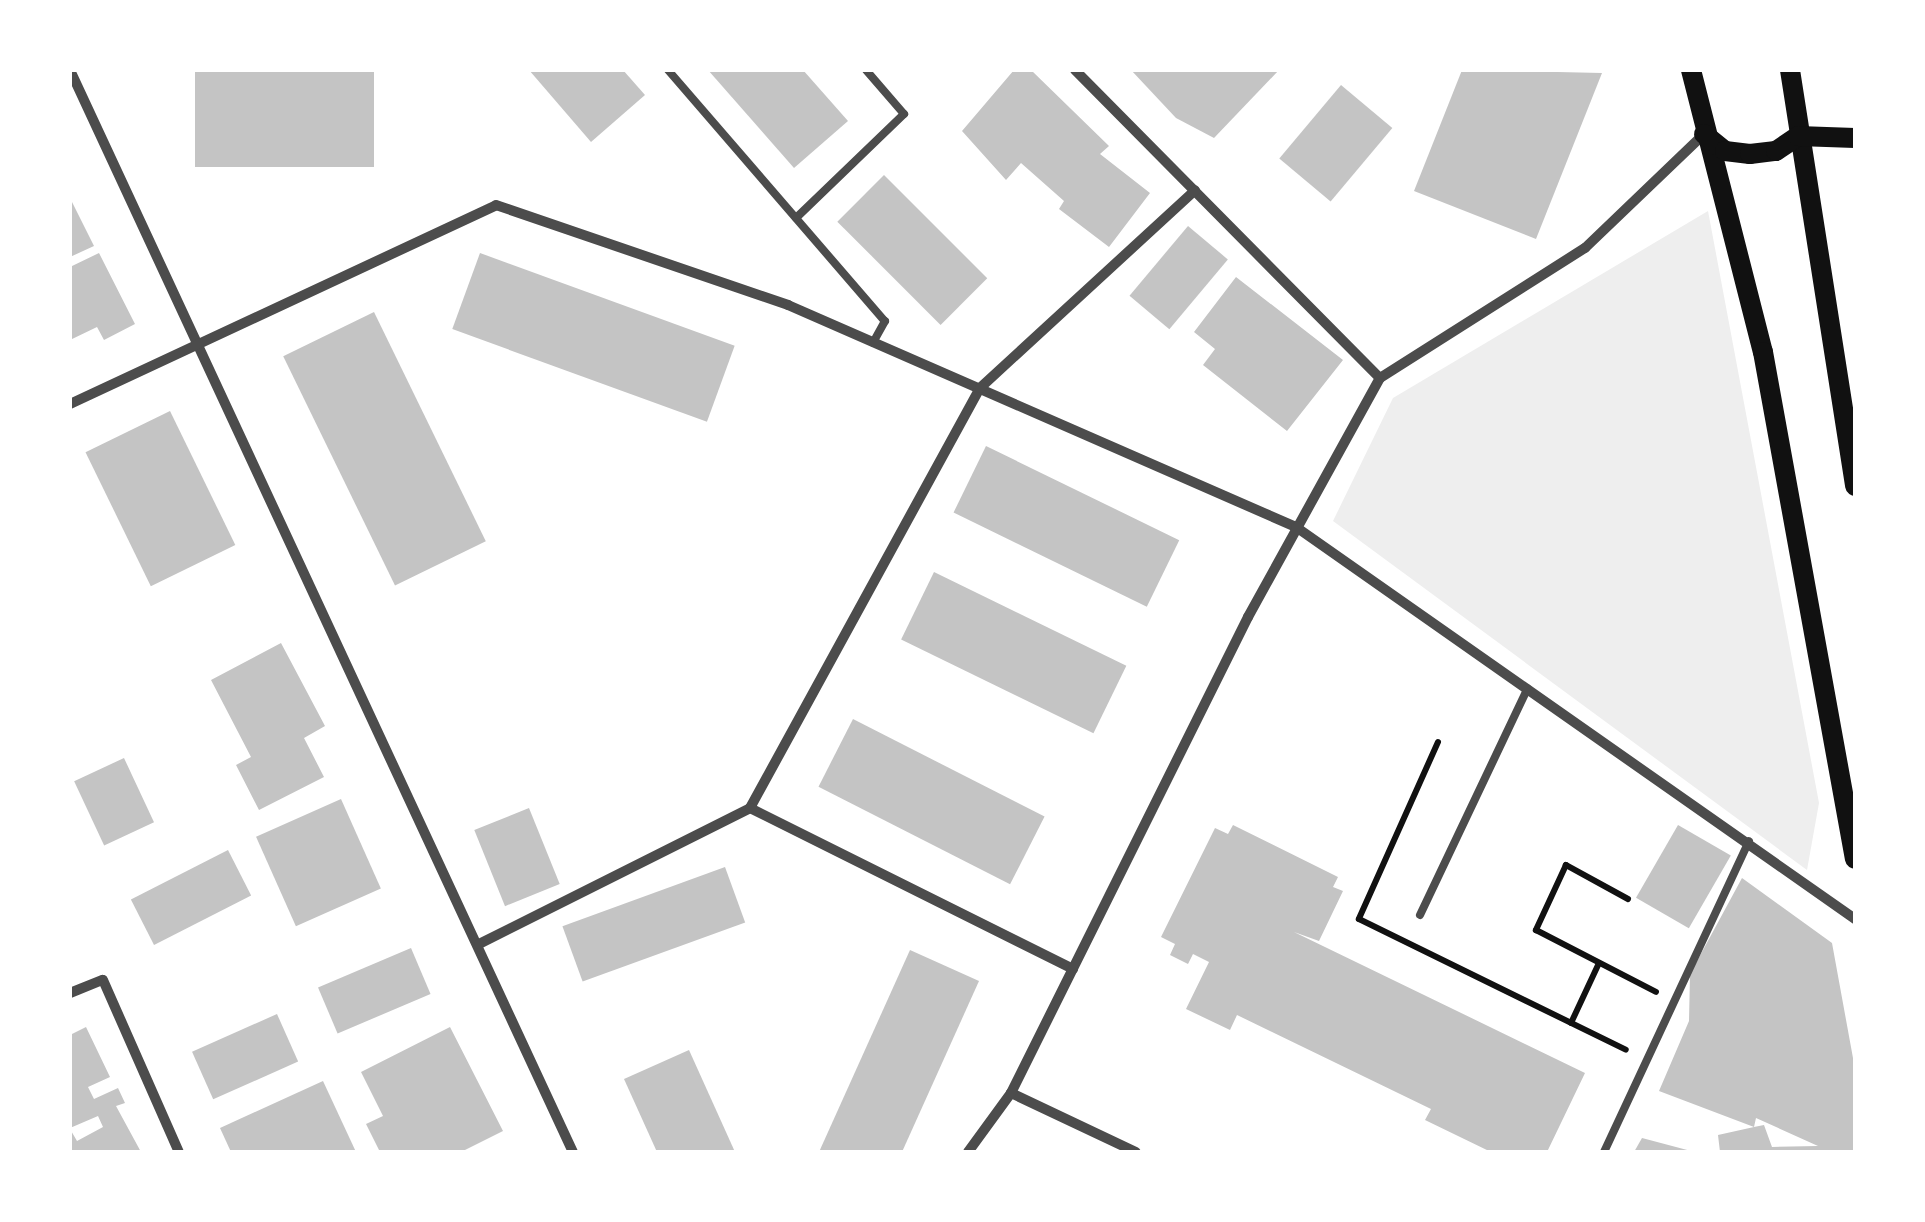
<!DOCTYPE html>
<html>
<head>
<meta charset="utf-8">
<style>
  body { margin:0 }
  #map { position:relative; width:1925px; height:1222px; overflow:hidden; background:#fff; font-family:Overpass,sans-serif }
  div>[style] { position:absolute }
  .green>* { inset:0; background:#eee }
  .building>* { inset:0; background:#c4c4c4; transform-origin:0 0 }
  .path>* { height:6px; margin:-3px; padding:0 3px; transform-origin:3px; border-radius:3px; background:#111 }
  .service>* { height:8px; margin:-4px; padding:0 4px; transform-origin:4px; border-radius:4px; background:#4c4c4c }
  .minor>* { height:10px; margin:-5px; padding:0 5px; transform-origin:5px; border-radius:5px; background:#4c4c4c }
  .secondary>* { height:20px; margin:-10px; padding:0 10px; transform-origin:10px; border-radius:10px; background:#111 }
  span { translate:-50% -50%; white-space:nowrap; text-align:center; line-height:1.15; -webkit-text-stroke:8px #fff; paint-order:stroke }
  .frame { position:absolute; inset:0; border:72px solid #fff; pointer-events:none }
</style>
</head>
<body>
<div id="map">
  <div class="green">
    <div style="clip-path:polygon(1708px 211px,1819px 803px,1807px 870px,1333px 521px,1393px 398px)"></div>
  </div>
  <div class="building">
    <div style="left:195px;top:70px;width:179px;height:97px"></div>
    <div style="clip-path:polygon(529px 70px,623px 70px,645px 95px,591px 142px)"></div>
    <div style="clip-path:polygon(708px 70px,803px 70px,848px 121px,794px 168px)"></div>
    <div style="clip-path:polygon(1014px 70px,1031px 70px,1109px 146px,1100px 154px,1150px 193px,1109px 247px,1059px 209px,1064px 201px,1021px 163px,1006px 180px,962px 131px)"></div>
    <div style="clip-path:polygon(1131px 70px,1279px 70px,1214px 138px,1176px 118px)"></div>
    <div style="clip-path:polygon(1462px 70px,1602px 73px,1536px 239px,1414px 191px)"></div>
    <div style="left:1341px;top:85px;width:67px;height:96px;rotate:40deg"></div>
    <div style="left:884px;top:175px;width:146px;height:66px;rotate:45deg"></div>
    <div style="clip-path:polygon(70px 198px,94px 246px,70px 257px)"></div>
    <div style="left:1188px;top:226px;width:52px;height:91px;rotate:40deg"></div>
    <div style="clip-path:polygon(99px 253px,135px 324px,104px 340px,97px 327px,70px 340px,70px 267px)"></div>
    <div style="left:480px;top:253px;width:271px;height:81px;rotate:20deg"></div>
    <div style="clip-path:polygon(1236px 277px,1343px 360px,1287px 431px,1203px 365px,1215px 349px,1194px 332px)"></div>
    <div style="left:374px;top:312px;width:255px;height:101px;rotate:64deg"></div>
    <div style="left:170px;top:411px;width:149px;height:94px;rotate:64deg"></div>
    <div style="left:986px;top:446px;width:215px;height:74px;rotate:26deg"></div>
    <div style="left:934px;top:572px;width:214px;height:75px;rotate:26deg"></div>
    <div style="clip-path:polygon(281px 643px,325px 726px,304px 738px,324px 777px,259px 810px,236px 765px,251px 757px,211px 680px)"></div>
    <div style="left:853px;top:719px;width:215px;height:76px;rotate:27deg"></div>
    <div style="left:124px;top:758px;width:71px;height:55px;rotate:65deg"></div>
    <div style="left:341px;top:799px;width:98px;height:93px;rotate:66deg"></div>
    <div style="left:529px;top:808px;width:82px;height:59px;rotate:68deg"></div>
    <div style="clip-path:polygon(1233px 825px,1338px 877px,1333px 887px,1343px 891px,1319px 941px,1294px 932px,1585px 1073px,1547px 1152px,1491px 1152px,1425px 1120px,1431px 1109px,1237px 1015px,1230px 1030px,1186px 1009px,1209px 962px,1193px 954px,1188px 964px,1170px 955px,1175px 944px,1161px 937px,1215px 828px,1228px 834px)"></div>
    <div style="left:1678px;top:825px;width:61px;height:84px;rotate:30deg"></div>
    <div style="left:228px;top:850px;width:51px;height:109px;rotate:63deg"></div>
    <div style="left:725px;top:867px;width:59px;height:173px;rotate:70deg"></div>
    <div style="clip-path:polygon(evenodd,1742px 878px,1832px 943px,1855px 1069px,1855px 1152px,1720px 1152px,1718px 1135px,1754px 1127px,1659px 1091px,1689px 1021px,1690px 974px,1742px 878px,1756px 1118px,1818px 1146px,1772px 1147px,1764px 1125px,1754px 1127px,1756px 1118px)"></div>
    <div style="left:411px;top:948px;width:50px;height:101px;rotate:67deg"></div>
    <div style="clip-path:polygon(910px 950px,979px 981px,902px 1152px,819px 1152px)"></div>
    <div style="left:277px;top:1014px;width:52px;height:93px;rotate:66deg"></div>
    <div style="clip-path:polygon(86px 1027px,110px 1077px,88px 1087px,94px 1099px,118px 1088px,125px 1103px,116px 1106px,141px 1152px,70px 1152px,70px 1129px,77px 1141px,103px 1127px,98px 1116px,70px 1128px,70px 1035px)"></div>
    <div style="clip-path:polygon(450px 1027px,503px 1131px,461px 1152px,380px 1152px,366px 1124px,383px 1116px,361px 1072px)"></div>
    <div style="clip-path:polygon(689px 1050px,735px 1152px,657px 1152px,624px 1079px)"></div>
    <div style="clip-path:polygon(323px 1081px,356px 1152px,231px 1152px,220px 1128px)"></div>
    <div style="clip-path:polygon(1642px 1138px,1691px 1151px,1691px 1152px,1634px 1152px)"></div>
  </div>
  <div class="path">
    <div style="left:1438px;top:742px;width:194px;rotate:114.1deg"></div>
    <div style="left:1359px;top:919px;width:297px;rotate:26.1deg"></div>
    <div style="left:1628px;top:899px;width:71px;rotate:-151.3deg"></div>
    <div style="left:1566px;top:865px;width:72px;rotate:114.8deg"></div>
    <div style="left:1536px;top:930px;width:135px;rotate:27.3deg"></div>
    <div style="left:1571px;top:1023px;width:66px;rotate:-65deg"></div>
  </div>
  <div class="service">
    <div style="left:668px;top:70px;width:332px;rotate:49.2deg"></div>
    <div style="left:885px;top:321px;width:25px;rotate:119deg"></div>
    <div style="left:796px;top:218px;width:150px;rotate:-43.9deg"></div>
    <div style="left:904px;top:114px;width:58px;rotate:-130.8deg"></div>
    <div style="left:1420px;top:915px;width:251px;rotate:-64.6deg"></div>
    <div style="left:1604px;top:1152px;width:343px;rotate:-65deg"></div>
  </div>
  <div class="minor">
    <div style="left:70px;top:70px;width:1193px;rotate:65.07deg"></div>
    <div style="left:1075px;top:70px;width:433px;rotate:45.3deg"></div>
    <div style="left:70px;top:404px;width:470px;rotate:-25deg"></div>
    <div style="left:496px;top:205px;width:309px;rotate:18.9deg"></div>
    <div style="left:788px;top:305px;width:554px;rotate:23.61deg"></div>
    <div style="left:1296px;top:527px;width:683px;rotate:35.04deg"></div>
    <div style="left:750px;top:808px;width:479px;rotate:-61.3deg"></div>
    <div style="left:980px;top:388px;width:292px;rotate:-42.6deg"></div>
    <div style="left:479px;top:944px;width:303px;rotate:-26.6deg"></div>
    <div style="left:750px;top:808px;width:361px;rotate:26.5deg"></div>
    <div style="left:70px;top:993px;width:35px;rotate:-22deg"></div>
    <div style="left:103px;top:980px;width:188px;rotate:66.2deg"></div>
    <div style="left:1011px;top:1093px;width:138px;rotate:25.3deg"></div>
    <div style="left:968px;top:1152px;width:73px;rotate:-53.9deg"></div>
    <div style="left:1011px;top:1093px;width:532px;rotate:-63.53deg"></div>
    <div style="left:1248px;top:617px;width:273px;rotate:-61.1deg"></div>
    <div style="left:1380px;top:378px;width:243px;rotate:-32.4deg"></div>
    <div style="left:1585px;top:248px;width:165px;rotate:-43.8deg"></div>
  </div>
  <div class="secondary">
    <div style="left:1691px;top:70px;width:291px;rotate:75.7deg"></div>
    <div style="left:1763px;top:352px;width:515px;rotate:79.72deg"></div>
    <div style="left:1790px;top:70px;width:421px;rotate:81.1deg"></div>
    <div style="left:1704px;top:134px;width:27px;rotate:39deg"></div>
    <div style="left:1725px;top:151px;width:25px;rotate:7deg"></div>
    <div style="left:1750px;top:154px;width:26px;rotate:-7deg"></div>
    <div style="left:1776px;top:151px;width:27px;rotate:-34deg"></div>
    <div style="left:1798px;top:136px;width:57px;rotate:2deg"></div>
  </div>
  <div class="frame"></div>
</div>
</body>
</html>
